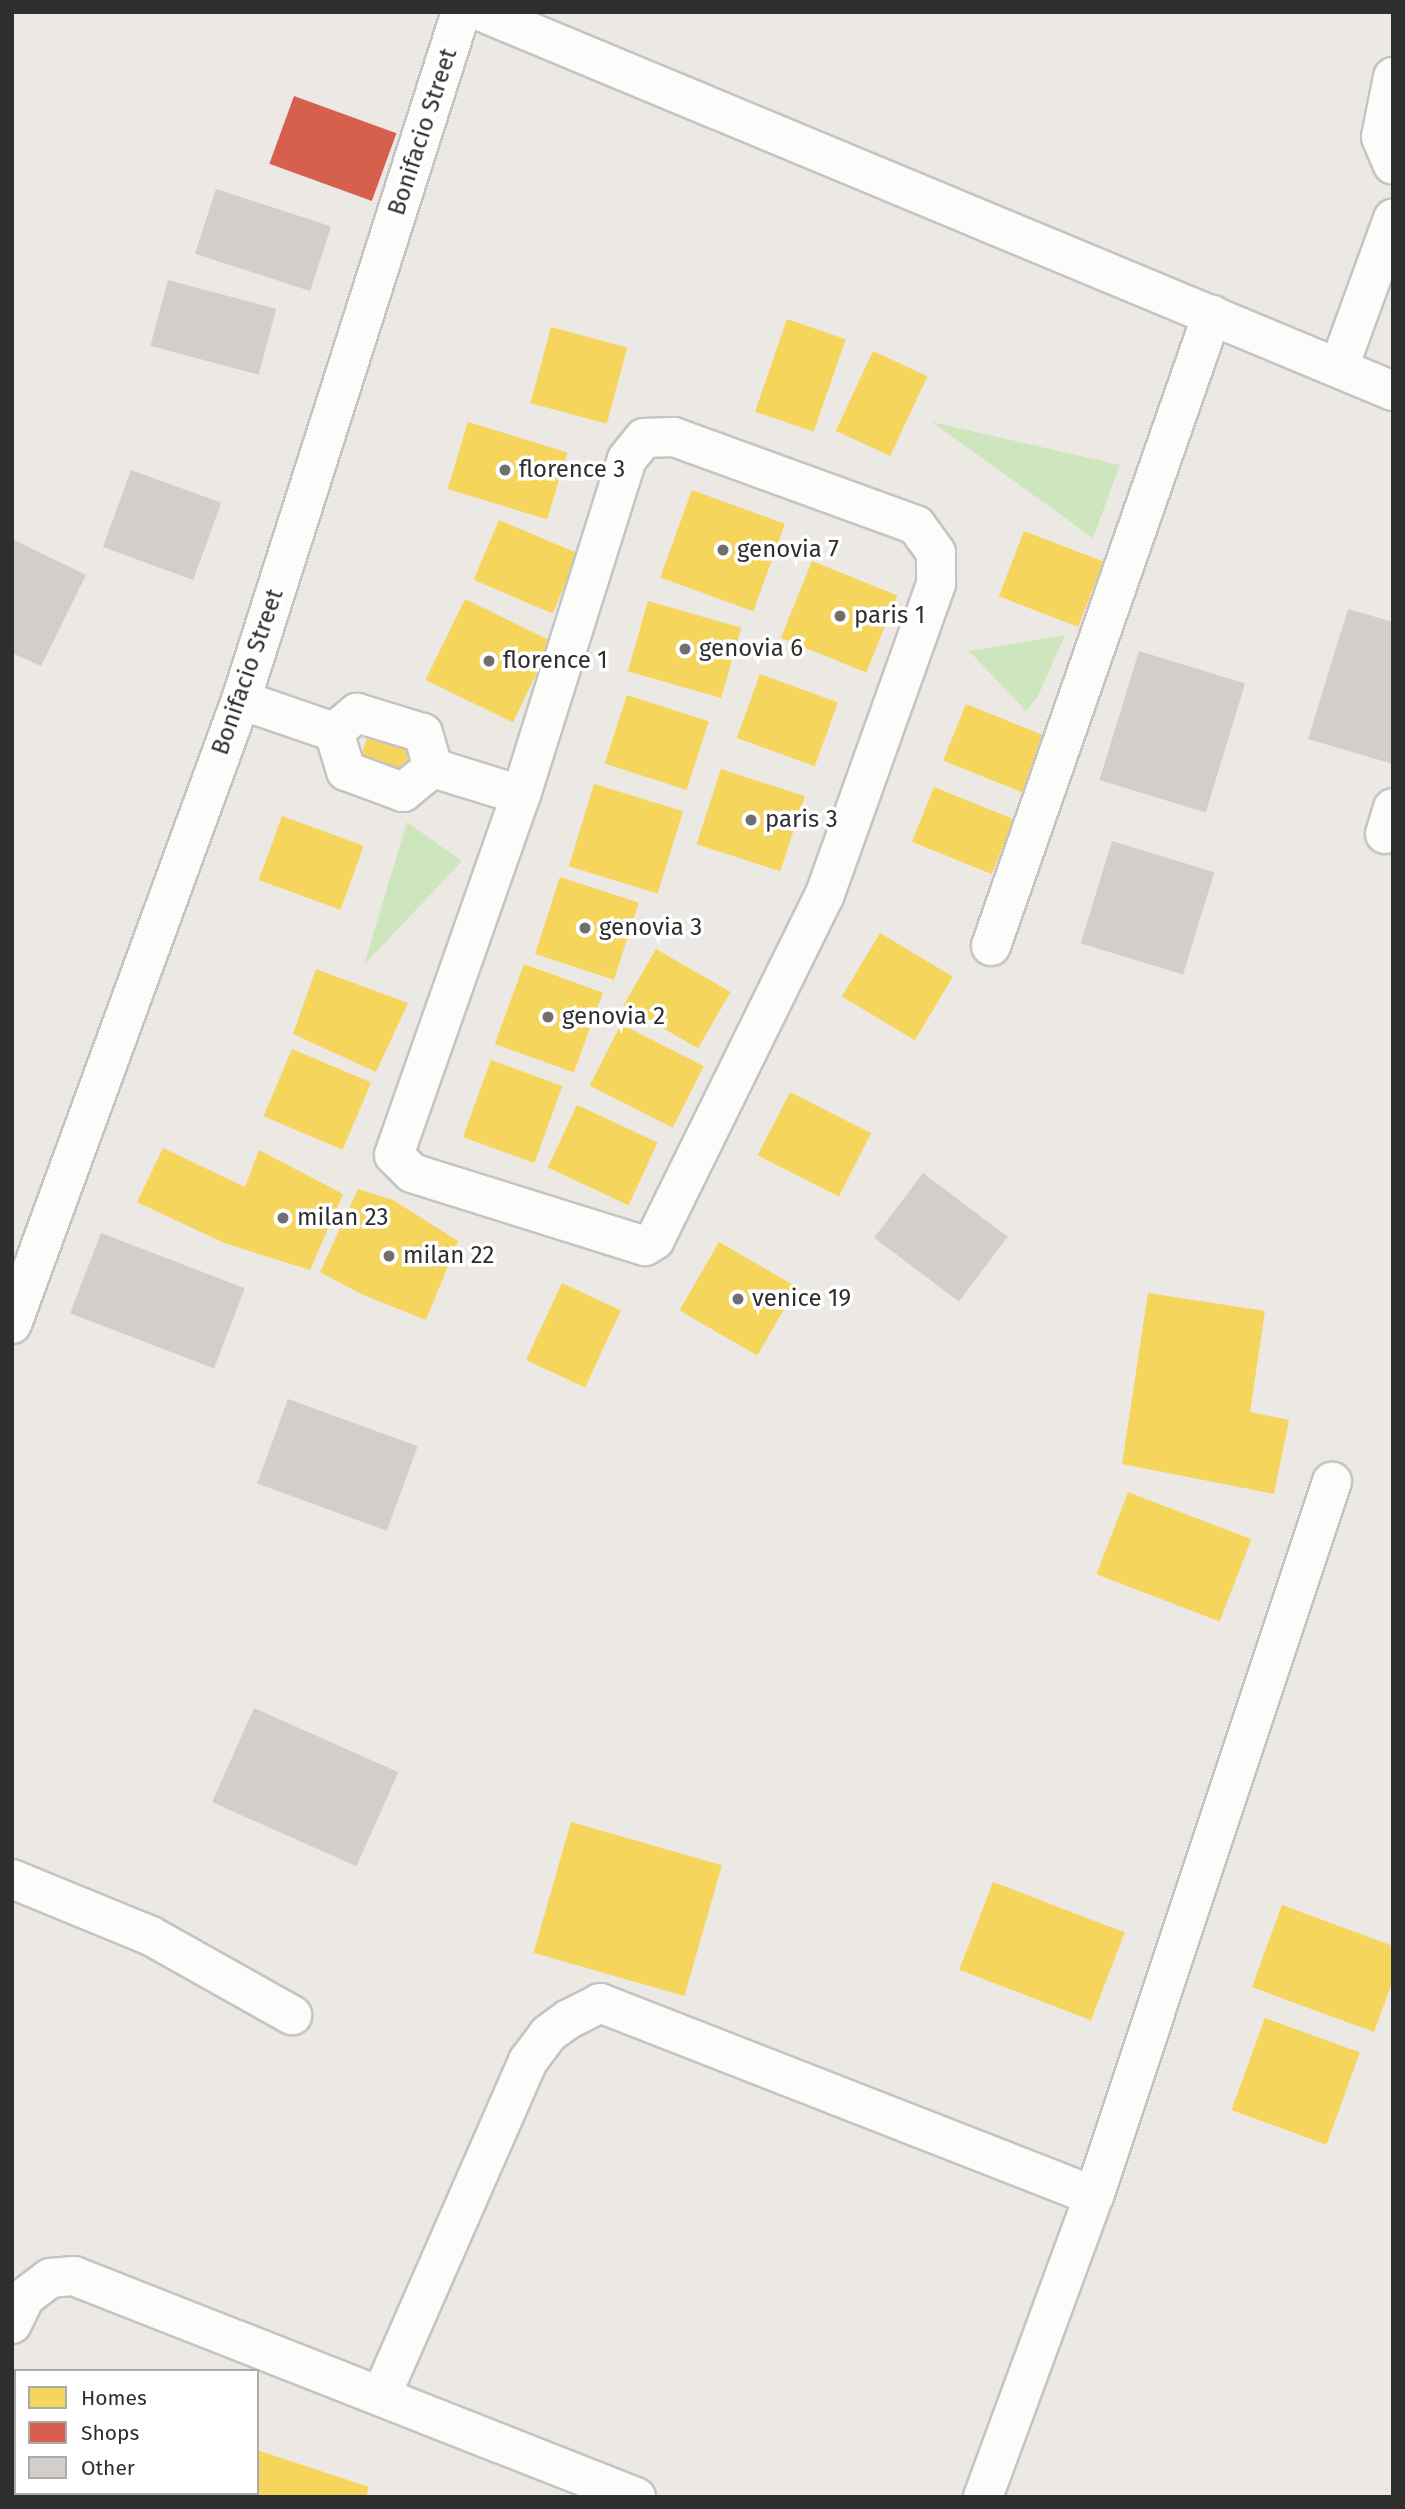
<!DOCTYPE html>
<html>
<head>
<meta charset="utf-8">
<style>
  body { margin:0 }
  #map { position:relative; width:1405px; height:2509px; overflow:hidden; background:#ece8e4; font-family:"Fira Sans",sans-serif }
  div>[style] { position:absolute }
  .green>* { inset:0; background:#cee6be }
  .homes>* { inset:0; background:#f6d55c; transform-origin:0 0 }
  .shops>* { inset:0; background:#d6604d; transform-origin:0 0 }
  .building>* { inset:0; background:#d1cecb; transform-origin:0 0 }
  .roads { filter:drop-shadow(2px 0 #c5c4c5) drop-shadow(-2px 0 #c5c4c5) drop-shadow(0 2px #c5c4c5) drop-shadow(0 -2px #c5c4c5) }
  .minor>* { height:38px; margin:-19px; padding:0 19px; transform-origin:19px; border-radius:19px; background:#fcfcfb }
  .dots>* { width:19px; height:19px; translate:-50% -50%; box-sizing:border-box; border:4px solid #fff; border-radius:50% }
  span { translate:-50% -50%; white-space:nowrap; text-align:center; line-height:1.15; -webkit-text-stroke:7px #fff; paint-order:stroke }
  .street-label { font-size:24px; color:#2e2e2e }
  .poi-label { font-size:24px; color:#2e2e2e }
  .left { translate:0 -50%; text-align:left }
  .frame { position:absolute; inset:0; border:14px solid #2e2e2e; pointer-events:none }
  .legend { position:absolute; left:14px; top:2369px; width:245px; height:126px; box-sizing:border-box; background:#fff; border:2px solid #ababab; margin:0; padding:9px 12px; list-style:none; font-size:21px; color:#2e2e2e }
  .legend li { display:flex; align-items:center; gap:14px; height:35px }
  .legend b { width:35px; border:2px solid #ababab }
</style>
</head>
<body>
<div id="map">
  <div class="green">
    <div style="clip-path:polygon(932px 422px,1120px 465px,1093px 538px)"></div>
    <div style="clip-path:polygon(1065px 635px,1038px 696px,1026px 711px,969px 651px)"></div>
    <div style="clip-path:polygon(407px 822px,462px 861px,364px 965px)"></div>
  </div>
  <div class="homes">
    <div style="left:787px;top:319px;width:62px;height:98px;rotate:19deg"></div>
    <div style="left:551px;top:327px;width:79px;height:79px;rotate:15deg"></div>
    <div style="left:873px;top:351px;width:60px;height:88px;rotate:25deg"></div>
    <div style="left:468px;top:422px;width:104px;height:70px;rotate:17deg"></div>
    <div style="left:692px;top:490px;width:99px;height:93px;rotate:20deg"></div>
    <div style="left:499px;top:520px;width:86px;height:65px;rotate:23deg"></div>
    <div style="left:1024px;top:531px;width:85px;height:70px;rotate:21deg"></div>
    <div style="left:812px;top:561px;width:92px;height:83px;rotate:22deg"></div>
    <div style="left:465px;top:599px;width:97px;height:90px;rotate:26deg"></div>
    <div style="left:648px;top:601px;width:97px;height:73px;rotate:16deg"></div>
    <div style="left:760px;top:674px;width:83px;height:68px;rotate:20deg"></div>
    <div style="left:627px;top:695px;width:86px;height:72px;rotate:18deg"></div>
    <div style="left:966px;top:704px;width:86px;height:61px;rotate:22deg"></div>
    <div style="left:371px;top:728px;width:45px;height:36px;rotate:20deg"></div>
    <div style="left:721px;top:769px;width:88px;height:79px;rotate:18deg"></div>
    <div style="left:594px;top:784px;width:93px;height:86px;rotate:17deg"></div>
    <div style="left:934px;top:787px;width:86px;height:59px;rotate:22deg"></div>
    <div style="left:282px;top:816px;width:87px;height:68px;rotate:20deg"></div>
    <div style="left:560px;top:877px;width:83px;height:81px;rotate:18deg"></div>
    <div style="left:880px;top:933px;width:85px;height:74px;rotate:31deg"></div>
    <div style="left:656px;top:949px;width:86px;height:65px;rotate:30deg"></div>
    <div style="left:524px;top:964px;width:84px;height:85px;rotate:20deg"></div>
    <div style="clip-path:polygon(316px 969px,408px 1003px,376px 1072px,293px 1034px)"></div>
    <div style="left:621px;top:1024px;width:93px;height:69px;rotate:27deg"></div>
    <div style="left:292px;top:1049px;width:86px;height:73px;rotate:23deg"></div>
    <div style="left:491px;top:1060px;width:76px;height:82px;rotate:20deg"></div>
    <div style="left:790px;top:1092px;width:91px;height:71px;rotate:27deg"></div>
    <div style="left:577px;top:1105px;width:89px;height:69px;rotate:25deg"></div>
    <div style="clip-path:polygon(163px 1148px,245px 1187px,259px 1150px,343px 1194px,310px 1270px,224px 1243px,137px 1202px)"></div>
    <div style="clip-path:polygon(358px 1189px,393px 1200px,458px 1241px,426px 1320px,361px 1294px,320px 1272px)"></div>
    <div style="left:719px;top:1242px;width:90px;height:79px;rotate:30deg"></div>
    <div style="left:562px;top:1283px;width:65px;height:85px;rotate:25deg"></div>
    <div style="clip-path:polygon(1148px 1293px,1265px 1311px,1250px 1412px,1289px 1420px,1274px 1494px,1122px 1464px)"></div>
    <div style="left:1128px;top:1492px;width:132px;height:88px;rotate:21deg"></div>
    <div style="left:571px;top:1822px;width:157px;height:136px;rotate:16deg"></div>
    <div style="left:993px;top:1882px;width:141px;height:94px;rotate:21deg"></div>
    <div style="clip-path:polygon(1282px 1905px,1393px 1946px,1393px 1980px,1374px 2032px,1252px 1987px)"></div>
    <div style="left:1265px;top:2018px;width:101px;height:98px;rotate:20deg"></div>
    <div style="clip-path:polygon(257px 2450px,369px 2487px,366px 2497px,148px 2497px,149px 2493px,257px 2493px)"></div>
  </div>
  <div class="shops">
    <div style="left:294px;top:96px;width:109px;height:72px;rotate:20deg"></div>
  </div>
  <div class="building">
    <div style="left:216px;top:189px;width:121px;height:68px;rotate:18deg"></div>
    <div style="left:168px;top:280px;width:112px;height:68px;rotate:15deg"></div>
    <div style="left:131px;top:470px;width:96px;height:82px;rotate:20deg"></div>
    <div style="clip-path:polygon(12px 539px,86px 575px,41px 666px,12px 653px)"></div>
    <div style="clip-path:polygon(1348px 609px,1393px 622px,1393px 764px,1308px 739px)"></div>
    <div style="left:1139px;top:651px;width:111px;height:135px;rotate:17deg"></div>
    <div style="left:1112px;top:841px;width:107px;height:107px;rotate:17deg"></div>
    <div style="left:923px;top:1173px;width:106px;height:81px;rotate:37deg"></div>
    <div style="left:101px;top:1233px;width:154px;height:86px;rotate:21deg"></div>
    <div style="left:288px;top:1399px;width:138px;height:90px;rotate:20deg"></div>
    <div style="left:254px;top:1708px;width:158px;height:103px;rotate:24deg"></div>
  </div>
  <div class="roads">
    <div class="minor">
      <div style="left:482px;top:12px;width:987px;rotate:22.59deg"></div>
      <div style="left:1393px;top:77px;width:61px;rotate:101.3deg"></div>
      <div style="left:1381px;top:137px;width:30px;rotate:67deg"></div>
      <div style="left:1339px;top:367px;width:158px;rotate:-70deg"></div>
      <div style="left:674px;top:437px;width:258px;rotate:20deg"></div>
      <div style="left:916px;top:525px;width:34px;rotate:54deg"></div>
      <div style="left:936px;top:553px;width:31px;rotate:90deg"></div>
      <div style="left:936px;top:584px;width:331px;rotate:109.7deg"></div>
      <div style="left:824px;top:896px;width:383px;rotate:116.2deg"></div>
      <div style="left:655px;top:1240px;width:12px;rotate:149deg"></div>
      <div style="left:645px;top:1246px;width:244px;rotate:-162.6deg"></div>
      <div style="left:412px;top:1173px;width:25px;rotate:-135deg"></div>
      <div style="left:394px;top:1155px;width:382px;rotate:-70.6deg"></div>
      <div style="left:521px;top:795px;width:352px;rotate:-72.5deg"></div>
      <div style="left:627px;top:459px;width:27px;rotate:-51deg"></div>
      <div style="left:644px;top:438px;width:30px;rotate:-2deg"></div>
      <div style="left:241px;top:700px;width:98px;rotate:19deg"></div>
      <div style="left:334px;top:732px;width:41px;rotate:72.9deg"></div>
      <div style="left:346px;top:771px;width:61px;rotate:20.2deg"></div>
      <div style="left:403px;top:792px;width:38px;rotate:-39deg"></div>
      <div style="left:334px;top:732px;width:30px;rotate:-40deg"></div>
      <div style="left:357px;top:713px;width:69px;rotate:16.9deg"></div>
      <div style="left:423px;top:733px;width:36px;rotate:74deg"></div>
      <div style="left:433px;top:768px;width:92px;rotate:17.1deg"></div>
      <div style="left:1385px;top:834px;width:27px;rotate:-73deg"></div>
      <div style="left:991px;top:946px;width:669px;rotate:-70.7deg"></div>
      <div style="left:12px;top:1324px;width:665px;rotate:-69.85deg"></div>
      <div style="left:241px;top:700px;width:722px;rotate:-72.27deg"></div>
      <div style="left:12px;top:1879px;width:150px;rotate:22.3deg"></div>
      <div style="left:151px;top:1936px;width:162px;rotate:29.3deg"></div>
      <div style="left:12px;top:2324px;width:30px;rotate:-64deg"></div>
      <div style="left:25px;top:2297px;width:31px;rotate:-37deg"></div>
      <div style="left:50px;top:2278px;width:24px;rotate:-5deg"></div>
      <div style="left:74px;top:2276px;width:604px;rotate:21.47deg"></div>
      <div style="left:381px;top:2396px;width:366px;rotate:-66.3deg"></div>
      <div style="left:528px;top:2061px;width:34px;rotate:-53deg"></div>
      <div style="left:548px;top:2034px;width:26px;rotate:-36deg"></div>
      <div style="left:569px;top:2019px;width:35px;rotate:-27deg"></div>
      <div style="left:600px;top:2003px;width:530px;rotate:21.34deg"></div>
      <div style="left:983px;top:2497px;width:321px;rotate:-69.8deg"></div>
      <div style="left:1094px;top:2196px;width:753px;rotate:-71.57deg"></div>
    </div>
  </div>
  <div class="dots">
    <div style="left:505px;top:470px;background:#706f6e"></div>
    <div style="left:723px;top:550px;background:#706f6e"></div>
    <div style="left:840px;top:616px;background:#706f6e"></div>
    <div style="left:685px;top:649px;background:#706f6e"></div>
    <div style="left:489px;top:661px;background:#706f6e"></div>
    <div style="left:751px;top:820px;background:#706f6e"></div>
    <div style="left:585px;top:928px;background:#706f6e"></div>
    <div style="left:548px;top:1017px;background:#706f6e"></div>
    <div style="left:283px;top:1218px;background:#706f6e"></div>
    <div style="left:389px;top:1256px;background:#706f6e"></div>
    <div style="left:738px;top:1299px;background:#706f6e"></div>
  </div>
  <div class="street-label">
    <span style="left:423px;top:132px;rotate:-72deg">Bonifacio Street</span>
    <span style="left:248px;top:672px;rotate:-71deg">Bonifacio Street</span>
  </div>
  <div class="poi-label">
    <span class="left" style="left:519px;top:470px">florence 3</span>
    <span class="left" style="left:737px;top:550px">genovia 7</span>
    <span class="left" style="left:854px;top:616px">paris 1</span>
    <span class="left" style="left:699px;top:649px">genovia 6</span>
    <span class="left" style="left:503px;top:661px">florence 1</span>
    <span class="left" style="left:765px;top:820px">paris 3</span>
    <span class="left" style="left:599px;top:928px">genovia 3</span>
    <span class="left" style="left:562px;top:1017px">genovia 2</span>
    <span class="left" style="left:297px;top:1218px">milan 23</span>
    <span class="left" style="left:403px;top:1256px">milan 22</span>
    <span class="left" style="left:752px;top:1299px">venice 19</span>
  </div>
  <div class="frame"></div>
  <ul class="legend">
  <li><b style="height:19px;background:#f6d55c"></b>Homes</li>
  <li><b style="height:19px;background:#d6604d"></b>Shops</li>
  <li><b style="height:19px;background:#d1cecb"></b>Other</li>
  </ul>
</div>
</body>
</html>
